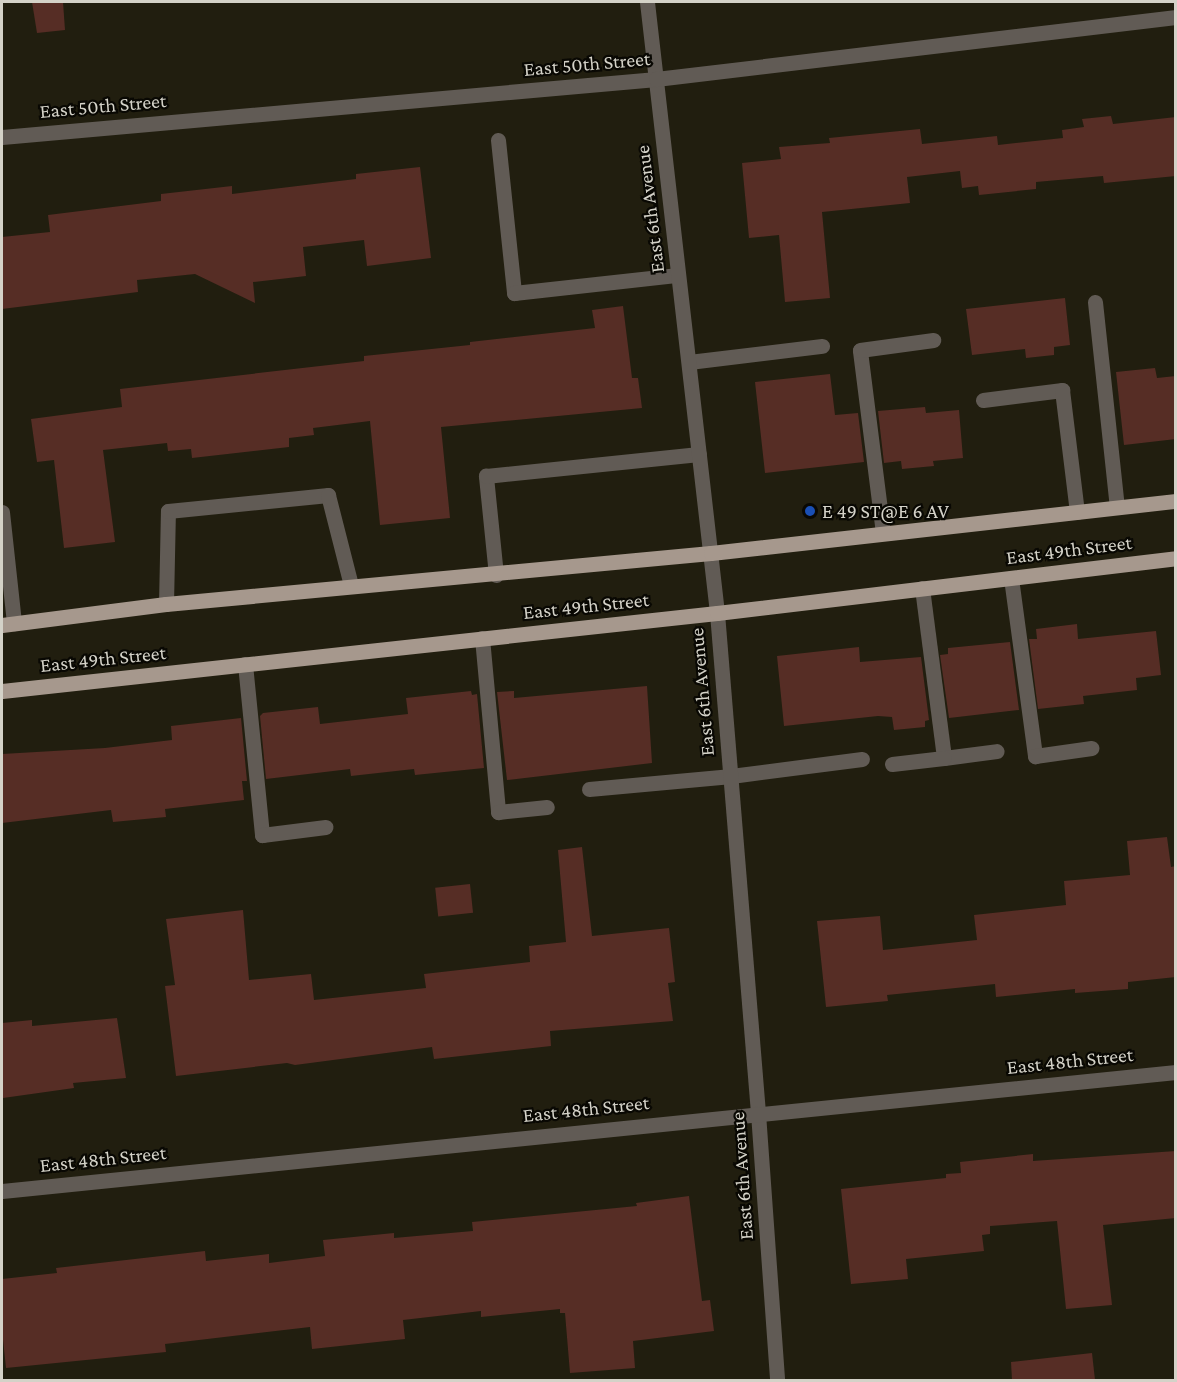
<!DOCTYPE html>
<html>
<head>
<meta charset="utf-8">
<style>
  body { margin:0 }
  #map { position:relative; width:1177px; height:1382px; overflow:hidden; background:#211e0f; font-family:"Crimson Pro",serif }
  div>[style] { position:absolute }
  .building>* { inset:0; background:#562d25; transform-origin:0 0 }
  .service>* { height:15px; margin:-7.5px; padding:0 7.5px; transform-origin:7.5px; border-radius:7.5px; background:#615b55 }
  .minor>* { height:15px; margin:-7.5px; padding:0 7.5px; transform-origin:7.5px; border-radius:7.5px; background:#615b55 }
  .primary>* { height:15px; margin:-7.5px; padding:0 7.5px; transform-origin:7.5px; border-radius:7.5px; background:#a6988d }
  .dots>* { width:16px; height:16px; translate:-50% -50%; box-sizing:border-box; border:3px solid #090803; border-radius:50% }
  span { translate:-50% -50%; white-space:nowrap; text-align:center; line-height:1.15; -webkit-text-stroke:4.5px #090803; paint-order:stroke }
  .street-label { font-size:20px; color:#d4d2c8 }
  .poi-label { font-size:20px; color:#d4d2c8 }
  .left { translate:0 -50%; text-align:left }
  .frame { position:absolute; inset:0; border:3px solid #d4d2c8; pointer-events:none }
</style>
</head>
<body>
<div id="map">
  <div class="building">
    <div style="clip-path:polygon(32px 2px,63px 2px,65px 30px,37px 33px)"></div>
    <div style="clip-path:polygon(1111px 116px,1113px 124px,1176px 117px,1176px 176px,1104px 183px,1103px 176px,1036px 182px,1036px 189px,979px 195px,978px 186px,962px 188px,960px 171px,907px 177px,910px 203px,822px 212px,830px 298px,785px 302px,779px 235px,749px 238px,742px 163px,781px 159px,779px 147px,830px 143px,829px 138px,920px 129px,922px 144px,997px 136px,998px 145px,1063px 138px,1062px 130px,1084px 127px,1082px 119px)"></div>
    <div style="clip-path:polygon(420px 167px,431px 258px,367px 266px,364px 240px,303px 247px,306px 276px,253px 282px,255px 303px,195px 274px,137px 280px,138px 292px,2px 309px,2px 237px,50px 232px,48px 215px,161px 201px,161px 194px,232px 186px,232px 194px,356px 179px,356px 174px)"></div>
    <div style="clip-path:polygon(1065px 298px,1070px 345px,1054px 347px,1054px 355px,1026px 358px,1025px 349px,972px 355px,966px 309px)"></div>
    <div style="clip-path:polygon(623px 306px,632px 378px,638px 378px,642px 408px,441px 427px,450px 518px,380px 525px,370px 421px,313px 428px,314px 435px,289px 438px,289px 447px,192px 458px,191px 449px,168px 451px,167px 443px,103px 450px,115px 542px,64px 548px,54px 460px,37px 462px,31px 419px,122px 407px,120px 389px,364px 361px,364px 356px,470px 345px,470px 342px,595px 328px,592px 310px)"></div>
    <div style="clip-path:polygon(1155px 368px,1157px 378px,1176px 376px,1176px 439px,1124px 445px,1116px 372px)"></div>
    <div style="clip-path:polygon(830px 374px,835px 415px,858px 413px,864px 462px,765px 473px,755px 382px)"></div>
    <div style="clip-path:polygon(925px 407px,926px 413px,959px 410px,963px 458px,933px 461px,934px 466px,902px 469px,901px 461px,884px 463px,878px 411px)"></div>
    <div style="clip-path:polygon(1077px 624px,1078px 639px,1156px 631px,1161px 675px,1136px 678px,1137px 690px,1083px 696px,1084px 704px,1038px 709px,1029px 639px,1037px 639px,1036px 629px)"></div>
    <div style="clip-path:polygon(1010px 642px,1019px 710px,949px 718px,940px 655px,948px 654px,948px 648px)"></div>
    <div style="clip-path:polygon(859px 647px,860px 662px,921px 657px,929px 720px,925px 721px,925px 727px,894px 730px,892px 717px,878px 716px,784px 726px,777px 656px)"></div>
    <div style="clip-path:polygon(647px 686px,652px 763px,507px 780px,497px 692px,514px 691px,514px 698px)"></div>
    <div style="clip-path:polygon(471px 691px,472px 695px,477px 694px,484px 768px,415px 775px,414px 769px,351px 776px,350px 769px,266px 779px,260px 716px,263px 713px,318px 707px,320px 724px,408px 714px,406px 698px)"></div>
    <div style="clip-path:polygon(241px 718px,247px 781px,242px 781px,244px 800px,165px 809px,166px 817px,113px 822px,111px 810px,2px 823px,2px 754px,105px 748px,172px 740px,171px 726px)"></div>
    <div style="clip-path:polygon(1167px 837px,1171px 867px,1176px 866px,1176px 977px,1128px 982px,1128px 989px,1075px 993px,1075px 989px,996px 997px,995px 984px,887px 995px,888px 1001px,826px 1007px,817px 921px,880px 916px,883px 950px,977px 940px,974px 915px,1066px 905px,1064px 881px,1130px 875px,1127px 841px)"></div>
    <div style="clip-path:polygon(582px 847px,592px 936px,669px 928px,675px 982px,668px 983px,673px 1021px,550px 1031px,551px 1046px,434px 1059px,432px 1047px,295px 1065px,287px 1063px,176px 1076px,165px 986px,175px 985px,166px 919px,243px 910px,249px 980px,311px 974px,314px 1000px,426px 988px,424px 974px,530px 962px,529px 946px,566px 942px,558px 850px)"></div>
    <div style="left:470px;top:884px;width:29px;height:35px;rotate:84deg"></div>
    <div style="clip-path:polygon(117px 1018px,126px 1078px,73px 1083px,74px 1088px,3px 1098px,2px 1023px,32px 1020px,32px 1026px)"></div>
    <div style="clip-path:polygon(1176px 1151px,1176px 1218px,1103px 1225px,1112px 1305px,1066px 1309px,1057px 1221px,990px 1226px,990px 1234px,982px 1235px,984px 1251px,906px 1259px,908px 1279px,851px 1284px,841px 1189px,946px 1178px,946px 1174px,961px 1173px,960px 1162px,1033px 1154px,1033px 1161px)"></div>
    <div style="clip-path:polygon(689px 1196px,702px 1301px,710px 1300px,714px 1331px,633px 1341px,635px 1368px,570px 1373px,565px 1313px,560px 1313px,560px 1309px,481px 1317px,481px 1311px,403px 1320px,405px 1339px,312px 1349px,310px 1327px,165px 1344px,166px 1352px,6px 1368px,2px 1330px,2px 1279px,57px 1273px,56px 1268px,205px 1251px,206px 1261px,269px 1254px,269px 1263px,325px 1256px,323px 1240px,394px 1233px,394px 1238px,473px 1231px,472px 1222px,637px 1206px,636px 1203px)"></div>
    <div style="clip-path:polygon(1092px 1353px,1095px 1380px,1012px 1380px,1011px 1362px)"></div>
  </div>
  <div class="service">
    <div style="left:498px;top:140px;width:154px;rotate:84deg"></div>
    <div style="left:514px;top:293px;width:165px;rotate:-6.3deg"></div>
    <div style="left:1095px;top:302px;width:206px;rotate:83.9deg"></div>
    <div style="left:689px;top:362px;width:134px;rotate:-6.9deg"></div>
    <div style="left:983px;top:400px;width:80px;rotate:-7.2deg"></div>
    <div style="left:1062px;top:390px;width:123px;rotate:83deg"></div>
    <div style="left:2px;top:512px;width:112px;rotate:83.8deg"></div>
    <div style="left:883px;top:533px;width:184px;rotate:-97.2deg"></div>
    <div style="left:860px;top:350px;width:74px;rotate:-7.8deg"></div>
    <div style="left:496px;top:575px;width:100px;rotate:-95.8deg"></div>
    <div style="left:486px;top:476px;width:214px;rotate:-5.9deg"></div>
    <div style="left:1011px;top:578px;width:180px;rotate:82.3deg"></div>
    <div style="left:1035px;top:756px;width:57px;rotate:-8.1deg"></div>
    <div style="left:922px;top:588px;width:171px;rotate:82.6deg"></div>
    <div style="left:944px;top:758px;width:53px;rotate:-7.5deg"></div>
    <div style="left:166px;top:604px;width:93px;rotate:-88.8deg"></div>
    <div style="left:168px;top:511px;width:161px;rotate:-5.7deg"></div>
    <div style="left:328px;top:495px;width:93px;rotate:75.7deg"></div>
    <div style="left:482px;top:638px;width:175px;rotate:84.7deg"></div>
    <div style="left:498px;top:812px;width:49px;rotate:-5.8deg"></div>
    <div style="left:245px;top:664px;width:172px;rotate:84.3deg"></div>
    <div style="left:262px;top:835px;width:64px;rotate:-7.2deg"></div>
    <div style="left:892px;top:764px;width:52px;rotate:-6.6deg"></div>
    <div style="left:589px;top:789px;width:143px;rotate:-5.2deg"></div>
    <div style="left:731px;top:776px;width:132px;rotate:-7.4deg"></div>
  </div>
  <div class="minor">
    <div style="left:647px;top:2px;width:615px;rotate:83.46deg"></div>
    <div style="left:717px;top:613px;width:502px;rotate:85.31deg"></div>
    <div style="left:758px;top:1113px;width:268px;rotate:85.9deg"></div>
    <div style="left:2px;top:137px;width:657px;rotate:-5.07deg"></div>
    <div style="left:656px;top:79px;width:524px;rotate:-6.8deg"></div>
    <div style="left:2px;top:1191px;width:1180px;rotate:-5.79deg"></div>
  </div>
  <div class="primary">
    <div style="left:2px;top:625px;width:165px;rotate:-7.3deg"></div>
    <div style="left:166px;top:604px;width:547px;rotate:-5.35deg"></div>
    <div style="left:711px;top:553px;width:468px;rotate:-6.4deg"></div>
    <div style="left:2px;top:691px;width:719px;rotate:-6.23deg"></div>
    <div style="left:717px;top:613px;width:462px;rotate:-6.8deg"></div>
  </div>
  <div class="dots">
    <div style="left:810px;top:511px;background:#1a4fb4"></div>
  </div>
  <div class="street-label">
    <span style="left:587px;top:64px;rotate:-5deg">East 50th Street</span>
    <span style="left:103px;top:106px;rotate:-5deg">East 50th Street</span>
    <span style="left:650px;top:209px;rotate:-97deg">East 6th Avenue</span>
    <span style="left:1069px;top:550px;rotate:-7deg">East 49th Street</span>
    <span style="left:586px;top:606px;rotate:-6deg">East 49th Street</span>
    <span style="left:103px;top:659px;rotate:-6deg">East 49th Street</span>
    <span style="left:702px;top:692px;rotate:-95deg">East 6th Avenue</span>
    <span style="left:1070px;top:1061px;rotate:-6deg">East 48th Street</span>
    <span style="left:586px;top:1109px;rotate:-6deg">East 48th Street</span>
    <span style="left:103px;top:1159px;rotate:-6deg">East 48th Street</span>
    <span style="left:742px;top:1176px;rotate:-94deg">East 6th Avenue</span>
  </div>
  <div class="poi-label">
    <span class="left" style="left:822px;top:511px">E 49 ST@E 6 AV</span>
  </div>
  <div class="frame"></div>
</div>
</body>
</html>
